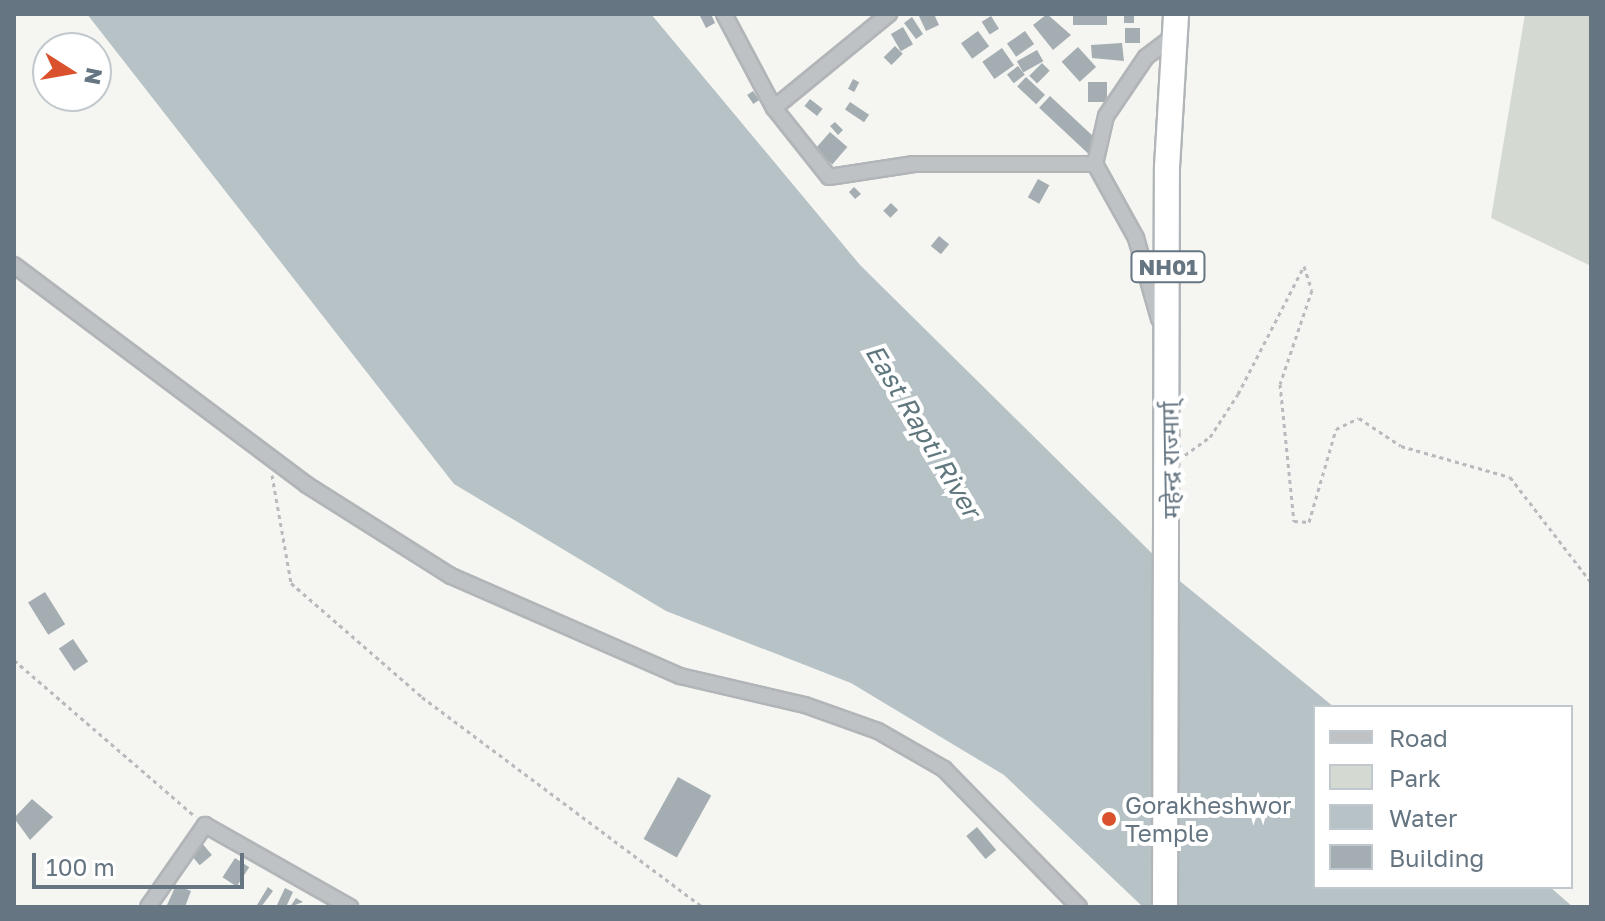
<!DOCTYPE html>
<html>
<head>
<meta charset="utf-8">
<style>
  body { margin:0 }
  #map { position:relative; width:1605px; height:921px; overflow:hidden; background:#f5f5f1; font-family:"Golos Text","Noto Sans Devanagari",sans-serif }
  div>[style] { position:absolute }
  .green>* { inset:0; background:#d4dad1 }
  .water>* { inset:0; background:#b7c2c6 }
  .building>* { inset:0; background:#a4adb2; transform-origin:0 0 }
  .path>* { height:3px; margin-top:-1.5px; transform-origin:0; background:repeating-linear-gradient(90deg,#b8bbbd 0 4px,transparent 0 8px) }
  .roads { filter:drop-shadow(2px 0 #b1b5b8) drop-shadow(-2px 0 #b1b5b8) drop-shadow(0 2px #b1b5b8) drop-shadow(0 -2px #b1b5b8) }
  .street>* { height:14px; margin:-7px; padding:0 7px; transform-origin:7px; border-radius:7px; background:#bec2c5 }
  .highway>* { height:24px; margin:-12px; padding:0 12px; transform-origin:12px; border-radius:12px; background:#fff }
  .dots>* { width:22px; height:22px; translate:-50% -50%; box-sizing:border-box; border:4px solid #fff; border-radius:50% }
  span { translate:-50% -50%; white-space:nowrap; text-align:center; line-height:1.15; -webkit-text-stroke:8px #fff; paint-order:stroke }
  .shield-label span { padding:2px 6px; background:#fff; border:2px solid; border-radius:6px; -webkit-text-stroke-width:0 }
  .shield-label { font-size:22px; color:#657581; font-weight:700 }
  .street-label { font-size:24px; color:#657581 }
  .poi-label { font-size:24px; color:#657581 }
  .left { translate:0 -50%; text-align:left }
  .water-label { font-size:26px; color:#61777e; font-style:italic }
  .frame { position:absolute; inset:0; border:16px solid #657581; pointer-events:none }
  .legend { position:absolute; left:1313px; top:705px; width:260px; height:184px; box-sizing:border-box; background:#fff; border:2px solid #c1c8cd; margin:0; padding:10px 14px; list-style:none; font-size:24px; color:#657581 }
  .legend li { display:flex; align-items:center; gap:16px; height:40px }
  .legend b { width:40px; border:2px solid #c1c8cd }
  .north { position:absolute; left:32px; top:32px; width:80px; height:80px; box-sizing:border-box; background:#fff; border:2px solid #c1c8cd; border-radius:50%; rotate:101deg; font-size:22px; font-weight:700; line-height:32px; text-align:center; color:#657581 }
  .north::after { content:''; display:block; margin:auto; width:28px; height:36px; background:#d9522d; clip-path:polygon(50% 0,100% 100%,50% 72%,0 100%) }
  .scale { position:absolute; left:32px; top:853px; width:212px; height:36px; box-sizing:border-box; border:4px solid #657581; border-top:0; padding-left:10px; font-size:24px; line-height:28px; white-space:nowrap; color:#657581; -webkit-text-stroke:6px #fff; paint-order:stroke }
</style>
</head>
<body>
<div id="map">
  <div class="green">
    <div style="clip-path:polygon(1525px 14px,1591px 14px,1591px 266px,1491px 218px)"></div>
  </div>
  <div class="water">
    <div style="clip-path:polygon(87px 14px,651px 14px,860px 265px,1181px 582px,1334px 707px,1315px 707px,1315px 887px,1550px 887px,1573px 907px,1143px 907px,1004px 775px,851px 683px,666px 611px,454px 484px)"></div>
  </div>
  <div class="building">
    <div style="clip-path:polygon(711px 14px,715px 23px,706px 28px,700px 16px)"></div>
    <div style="clip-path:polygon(918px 14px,934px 14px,939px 25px,926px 31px)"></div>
    <div style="clip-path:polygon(1047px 14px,1071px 35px,1053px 50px,1033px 25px)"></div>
    <div style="left:1073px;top:14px;width:34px;height:11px"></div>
    <div style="left:1124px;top:14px;width:10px;height:9px"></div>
    <div style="left:991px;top:16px;width:15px;height:11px;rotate:58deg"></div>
    <div style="clip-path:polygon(912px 17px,923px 34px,916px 39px,904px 23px)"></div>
    <div style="left:903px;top:27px;width:20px;height:14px;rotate:60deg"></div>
    <div style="left:1125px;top:28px;width:15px;height:15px"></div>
    <div style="left:978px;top:31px;width:19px;height:21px;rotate:54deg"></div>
    <div style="left:1025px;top:31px;width:16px;height:22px;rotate:55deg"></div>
    <div style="clip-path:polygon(1122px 43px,1124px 61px,1092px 58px,1091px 45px)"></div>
    <div style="left:895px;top:46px;width:11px;height:16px;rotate:45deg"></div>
    <div style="left:1078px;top:47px;width:27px;height:22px;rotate:48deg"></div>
    <div style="left:1002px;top:48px;width:21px;height:24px;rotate:55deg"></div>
    <div style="left:1037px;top:50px;width:13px;height:23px;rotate:61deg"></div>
    <div style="left:1042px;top:63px;width:11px;height:18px;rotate:45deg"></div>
    <div style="left:1018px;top:66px;width:11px;height:14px;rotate:52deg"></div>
    <div style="left:1026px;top:77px;width:26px;height:13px;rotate:43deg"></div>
    <div style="left:853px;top:79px;width:7px;height:11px;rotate:27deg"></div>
    <div style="left:1088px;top:82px;width:19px;height:20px"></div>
    <div style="left:753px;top:91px;width:11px;height:7px;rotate:56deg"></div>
    <div style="left:1050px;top:96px;width:67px;height:16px;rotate:43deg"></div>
    <div style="left:810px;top:99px;width:16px;height:9px;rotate:38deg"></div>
    <div style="left:850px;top:102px;width:23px;height:9px;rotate:34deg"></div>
    <div style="clip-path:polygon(835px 122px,843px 130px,838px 135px,830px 126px)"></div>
    <div style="left:830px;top:132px;width:23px;height:23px;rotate:41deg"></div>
    <div style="left:1038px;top:179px;width:13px;height:21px;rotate:29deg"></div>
    <div style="clip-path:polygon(854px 187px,861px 194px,855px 199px,849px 192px)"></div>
    <div style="left:891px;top:203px;width:10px;height:11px;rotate:45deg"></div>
    <div style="left:939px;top:236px;width:13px;height:13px;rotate:39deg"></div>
    <div style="left:45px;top:592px;width:38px;height:20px;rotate:58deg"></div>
    <div style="left:73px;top:639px;width:27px;height:17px;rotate:56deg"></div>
    <div style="left:678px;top:777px;width:38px;height:71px;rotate:29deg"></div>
    <div style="clip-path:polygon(32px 799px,53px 817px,30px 840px,14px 818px)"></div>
    <div style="left:977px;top:827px;width:30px;height:14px;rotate:50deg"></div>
    <div style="left:201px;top:842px;width:17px;height:16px;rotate:50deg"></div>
    <div style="left:235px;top:858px;width:17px;height:23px;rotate:33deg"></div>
    <div style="clip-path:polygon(176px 885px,191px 891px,185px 907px,167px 905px)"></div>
    <div style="clip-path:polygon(268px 887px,273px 891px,261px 907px,257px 905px)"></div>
    <div style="clip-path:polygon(285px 888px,293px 892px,286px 907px,276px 907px)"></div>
    <div style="clip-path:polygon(296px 898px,303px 902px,290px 907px)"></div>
  </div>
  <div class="path">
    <div style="left:1185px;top:455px;width:31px;rotate:-36deg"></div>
    <div style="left:1210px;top:437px;width:51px;rotate:-56.9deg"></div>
    <div style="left:1238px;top:394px;width:144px;rotate:-62.7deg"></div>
    <div style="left:1304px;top:266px;width:25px;rotate:72deg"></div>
    <div style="left:1312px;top:290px;width:99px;rotate:108.8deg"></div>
    <div style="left:1280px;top:384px;width:138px;rotate:84.2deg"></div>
    <div style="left:1294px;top:521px;width:15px;rotate:4deg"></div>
    <div style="left:1309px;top:522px;width:97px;rotate:-73.8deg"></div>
    <div style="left:1336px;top:429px;width:25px;rotate:-26deg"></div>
    <div style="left:1359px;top:418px;width:50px;rotate:33.7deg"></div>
    <div style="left:1401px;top:446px;width:113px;rotate:15.9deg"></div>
    <div style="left:1510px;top:477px;width:133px;rotate:52.4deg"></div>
    <div style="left:272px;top:475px;width:110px;rotate:80deg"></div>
    <div style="left:291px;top:583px;width:174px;rotate:41deg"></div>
    <div style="left:422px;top:697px;width:351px;rotate:36.8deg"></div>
    <div style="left:14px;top:660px;width:240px;rotate:40.8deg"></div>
  </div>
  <div class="roads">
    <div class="street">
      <div style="left:724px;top:14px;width:106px;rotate:62deg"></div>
      <div style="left:774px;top:108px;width:88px;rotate:51.4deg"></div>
      <div style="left:829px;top:177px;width:86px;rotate:-8.7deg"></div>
      <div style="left:914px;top:164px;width:181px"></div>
      <div style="left:1095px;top:164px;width:85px;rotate:61deg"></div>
      <div style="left:1136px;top:238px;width:84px;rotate:74.1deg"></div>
      <div style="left:774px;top:108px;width:149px;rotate:-39.3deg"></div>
      <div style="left:1095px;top:164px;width:49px;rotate:-77.1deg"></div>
      <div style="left:1106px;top:116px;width:71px;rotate:-55.9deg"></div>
      <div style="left:1146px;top:57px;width:36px;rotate:-37deg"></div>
      <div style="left:14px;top:265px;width:366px;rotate:36.9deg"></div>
      <div style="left:307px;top:485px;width:170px;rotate:32.3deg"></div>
      <div style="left:451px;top:576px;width:250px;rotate:23.6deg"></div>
      <div style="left:680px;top:676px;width:128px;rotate:13.1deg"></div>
      <div style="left:805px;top:705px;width:77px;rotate:19.6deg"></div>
      <div style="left:878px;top:731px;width:76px;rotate:29.9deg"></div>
      <div style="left:944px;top:769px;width:193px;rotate:45.6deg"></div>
      <div style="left:148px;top:907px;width:100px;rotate:-55.2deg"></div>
      <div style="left:205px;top:825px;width:167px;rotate:29.5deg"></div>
    </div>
    <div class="highway">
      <div style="left:1165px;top:907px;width:740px;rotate:-89.85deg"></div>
      <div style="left:1167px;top:167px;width:153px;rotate:-86.6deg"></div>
    </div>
  </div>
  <div class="dots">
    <div style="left:1109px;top:819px;background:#d9522d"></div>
  </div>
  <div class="shield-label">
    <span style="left:1168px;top:267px">NH01</span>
  </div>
  <div class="street-label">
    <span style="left:1170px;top:460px;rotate:-91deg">महेन्द्र राज्मार्ग्</span>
  </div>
  <div class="poi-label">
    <span class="left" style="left:1125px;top:819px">Gorakheshwor<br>Temple</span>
  </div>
  <div class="water-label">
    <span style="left:923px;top:431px;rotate:59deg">East Rapti River</span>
  </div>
  <div class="frame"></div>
  <ul class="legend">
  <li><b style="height:10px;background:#bec2c5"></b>Road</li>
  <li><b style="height:22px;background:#d4dad1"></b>Park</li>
  <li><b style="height:22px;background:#b7c2c6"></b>Water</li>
  <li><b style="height:22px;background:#a4adb2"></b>Building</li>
  </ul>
  <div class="north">N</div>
  <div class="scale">100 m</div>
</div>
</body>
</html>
